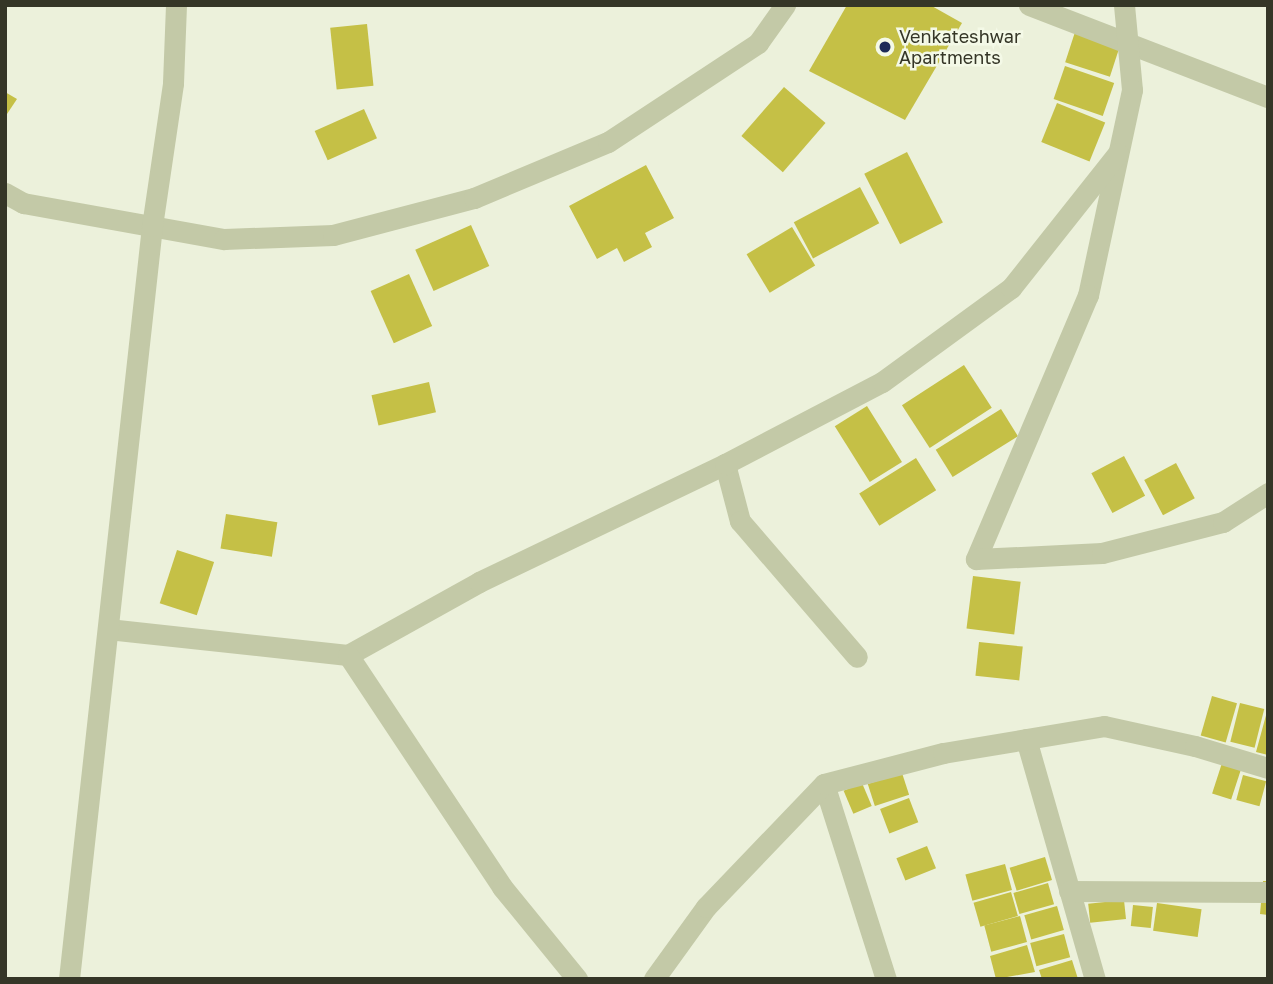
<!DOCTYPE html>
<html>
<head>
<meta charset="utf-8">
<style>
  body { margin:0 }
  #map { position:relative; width:1273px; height:984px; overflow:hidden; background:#ecf1db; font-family:"Golos Text",sans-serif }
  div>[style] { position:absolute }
  .building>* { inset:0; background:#c5c046; transform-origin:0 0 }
  .minor>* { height:21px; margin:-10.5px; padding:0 10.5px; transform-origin:10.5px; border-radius:10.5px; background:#c3c9a7 }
  .dots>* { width:19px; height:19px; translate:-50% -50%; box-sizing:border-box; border:4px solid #f4f9e7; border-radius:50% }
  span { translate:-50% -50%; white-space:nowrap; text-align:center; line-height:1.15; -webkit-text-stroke:5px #f4f9e7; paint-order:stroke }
  .poi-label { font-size:18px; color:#353627 }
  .left { translate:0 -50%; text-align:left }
  .frame { position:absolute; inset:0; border:7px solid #353627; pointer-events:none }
</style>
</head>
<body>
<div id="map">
  <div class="building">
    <div style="clip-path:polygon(847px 5px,930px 5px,962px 23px,905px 120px,809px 71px)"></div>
    <div style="left:367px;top:24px;width:62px;height:37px;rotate:84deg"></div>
    <div style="left:1076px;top:29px;width:47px;height:35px;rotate:18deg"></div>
    <div style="left:1065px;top:66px;width:52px;height:35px;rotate:19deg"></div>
    <div style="left:784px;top:87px;width:55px;height:65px;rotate:41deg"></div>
    <div style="clip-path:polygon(5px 92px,17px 99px,5px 117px)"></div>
    <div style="left:1057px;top:103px;width:52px;height:42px;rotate:22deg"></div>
    <div style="left:364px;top:109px;width:32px;height:54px;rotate:66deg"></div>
    <div style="left:907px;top:152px;width:79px;height:48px;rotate:63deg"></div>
    <div style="clip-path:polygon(646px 165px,674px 218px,645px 233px,652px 247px,624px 262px,617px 248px,597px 259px,569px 206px)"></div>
    <div style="left:860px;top:187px;width:41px;height:75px;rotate:62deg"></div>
    <div style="left:471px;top:225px;width:45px;height:61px;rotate:66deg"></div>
    <div style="left:792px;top:227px;width:45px;height:53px;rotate:59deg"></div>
    <div style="left:409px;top:274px;width:57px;height:42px;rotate:66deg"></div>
    <div style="left:964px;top:365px;width:51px;height:74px;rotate:57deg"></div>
    <div style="left:429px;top:382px;width:31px;height:59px;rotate:77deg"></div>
    <div style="left:867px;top:406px;width:66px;height:38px;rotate:58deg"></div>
    <div style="left:1001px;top:409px;width:32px;height:77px;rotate:58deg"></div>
    <div style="left:1124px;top:456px;width:45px;height:37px;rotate:62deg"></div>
    <div style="left:916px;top:458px;width:38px;height:67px;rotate:58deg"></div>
    <div style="left:1176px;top:463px;width:40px;height:36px;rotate:62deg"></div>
    <div style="left:226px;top:514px;width:52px;height:35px;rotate:9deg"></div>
    <div style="left:177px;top:550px;width:39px;height:56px;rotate:18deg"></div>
    <div style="left:973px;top:576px;width:48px;height:53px;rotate:7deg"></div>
    <div style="left:979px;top:642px;width:44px;height:34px;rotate:6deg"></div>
    <div style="left:1212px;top:696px;width:26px;height:41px;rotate:16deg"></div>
    <div style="left:1240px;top:703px;width:25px;height:40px;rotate:14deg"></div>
    <div style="clip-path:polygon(1268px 708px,1268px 755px,1256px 752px)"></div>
    <div style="left:1222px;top:763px;width:20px;height:32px;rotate:18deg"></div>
    <div style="left:902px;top:773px;width:23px;height:36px;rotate:72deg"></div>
    <div style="left:1243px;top:775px;width:24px;height:26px;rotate:15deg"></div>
    <div style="left:862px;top:783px;width:25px;height:20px;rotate:67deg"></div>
    <div style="left:909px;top:798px;width:26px;height:31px;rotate:69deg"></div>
    <div style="left:927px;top:846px;width:24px;height:33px;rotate:68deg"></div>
    <div style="left:1045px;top:857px;width:24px;height:37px;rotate:73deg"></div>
    <div style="left:1005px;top:864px;width:27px;height:41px;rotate:75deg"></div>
    <div style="clip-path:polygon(1263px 881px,1268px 881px,1268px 915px,1260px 914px)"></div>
    <div style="left:1048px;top:883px;width:22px;height:36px;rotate:74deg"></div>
    <div style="left:1011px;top:892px;width:25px;height:39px;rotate:74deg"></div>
    <div style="left:1124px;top:900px;width:19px;height:36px;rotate:84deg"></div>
    <div style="left:1157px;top:903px;width:45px;height:28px;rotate:8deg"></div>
    <div style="left:1133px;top:905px;width:20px;height:21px;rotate:6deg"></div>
    <div style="left:1057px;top:906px;width:25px;height:34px;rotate:74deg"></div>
    <div style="left:1020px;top:916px;width:27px;height:37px;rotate:75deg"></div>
    <div style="left:1064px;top:934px;width:24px;height:35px;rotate:75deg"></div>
    <div style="clip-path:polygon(1027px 945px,1035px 972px,996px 979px,990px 956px)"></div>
    <div style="clip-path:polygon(1072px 960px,1078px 979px,1042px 979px,1039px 970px)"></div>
  </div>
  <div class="minor">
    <div style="left:1029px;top:5px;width:256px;rotate:21.1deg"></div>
    <div style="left:1124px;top:5px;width:85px;rotate:84.6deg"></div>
    <div style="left:1132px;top:90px;width:210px;rotate:102.1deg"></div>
    <div style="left:1088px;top:295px;width:287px;rotate:113deg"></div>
    <div style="left:976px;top:559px;width:126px;rotate:-2.7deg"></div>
    <div style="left:1102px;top:553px;width:125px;rotate:-14.4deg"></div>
    <div style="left:1223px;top:522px;width:54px;rotate:-32.8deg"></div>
    <div style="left:5px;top:193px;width:21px;rotate:29deg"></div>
    <div style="left:23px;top:203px;width:204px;rotate:10.2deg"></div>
    <div style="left:224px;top:239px;width:109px;rotate:-2.1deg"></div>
    <div style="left:333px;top:235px;width:146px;rotate:-14.7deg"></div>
    <div style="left:474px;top:198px;width:145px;rotate:-22.7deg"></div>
    <div style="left:608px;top:142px;width:180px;rotate:-33.4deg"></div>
    <div style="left:758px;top:43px;width:47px;rotate:-54.6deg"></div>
    <div style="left:725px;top:464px;width:59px;rotate:75.3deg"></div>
    <div style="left:740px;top:521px;width:179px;rotate:49.3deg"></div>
    <div style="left:108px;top:629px;width:241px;rotate:6.2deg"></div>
    <div style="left:348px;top:655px;width:150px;rotate:-29.1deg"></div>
    <div style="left:479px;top:582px;width:273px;rotate:-25.6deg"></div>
    <div style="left:725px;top:464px;width:177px;rotate:-27.6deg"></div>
    <div style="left:882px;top:382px;width:160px;rotate:-36.1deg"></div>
    <div style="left:1011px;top:288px;width:172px;rotate:-51.6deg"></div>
    <div style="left:348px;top:655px;width:278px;rotate:56.4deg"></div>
    <div style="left:502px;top:887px;width:119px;rotate:50.8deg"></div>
    <div style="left:1026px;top:739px;width:250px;rotate:74deg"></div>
    <div style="left:824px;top:784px;width:205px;rotate:72.4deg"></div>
    <div style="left:1069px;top:891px;width:199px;rotate:0.3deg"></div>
    <div style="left:69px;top:979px;width:758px;rotate:-83.71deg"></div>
    <div style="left:152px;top:226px;width:145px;rotate:-81.6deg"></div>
    <div style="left:173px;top:83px;width:78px;rotate:-87.8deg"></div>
    <div style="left:654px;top:979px;width:89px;rotate:-54.2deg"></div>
    <div style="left:706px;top:907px;width:170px;rotate:-46.2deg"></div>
    <div style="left:824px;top:784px;width:123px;rotate:-14.6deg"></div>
    <div style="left:943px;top:753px;width:163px;rotate:-9.5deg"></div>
    <div style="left:1104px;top:726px;width:93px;rotate:12.4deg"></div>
    <div style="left:1195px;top:746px;width:76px;rotate:16.8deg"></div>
  </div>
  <div class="dots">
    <div style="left:885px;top:47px;background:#1d2a57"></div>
  </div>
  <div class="poi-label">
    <span class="left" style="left:899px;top:47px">Venkateshwar<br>Apartments</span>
  </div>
  <div class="frame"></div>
</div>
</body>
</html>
